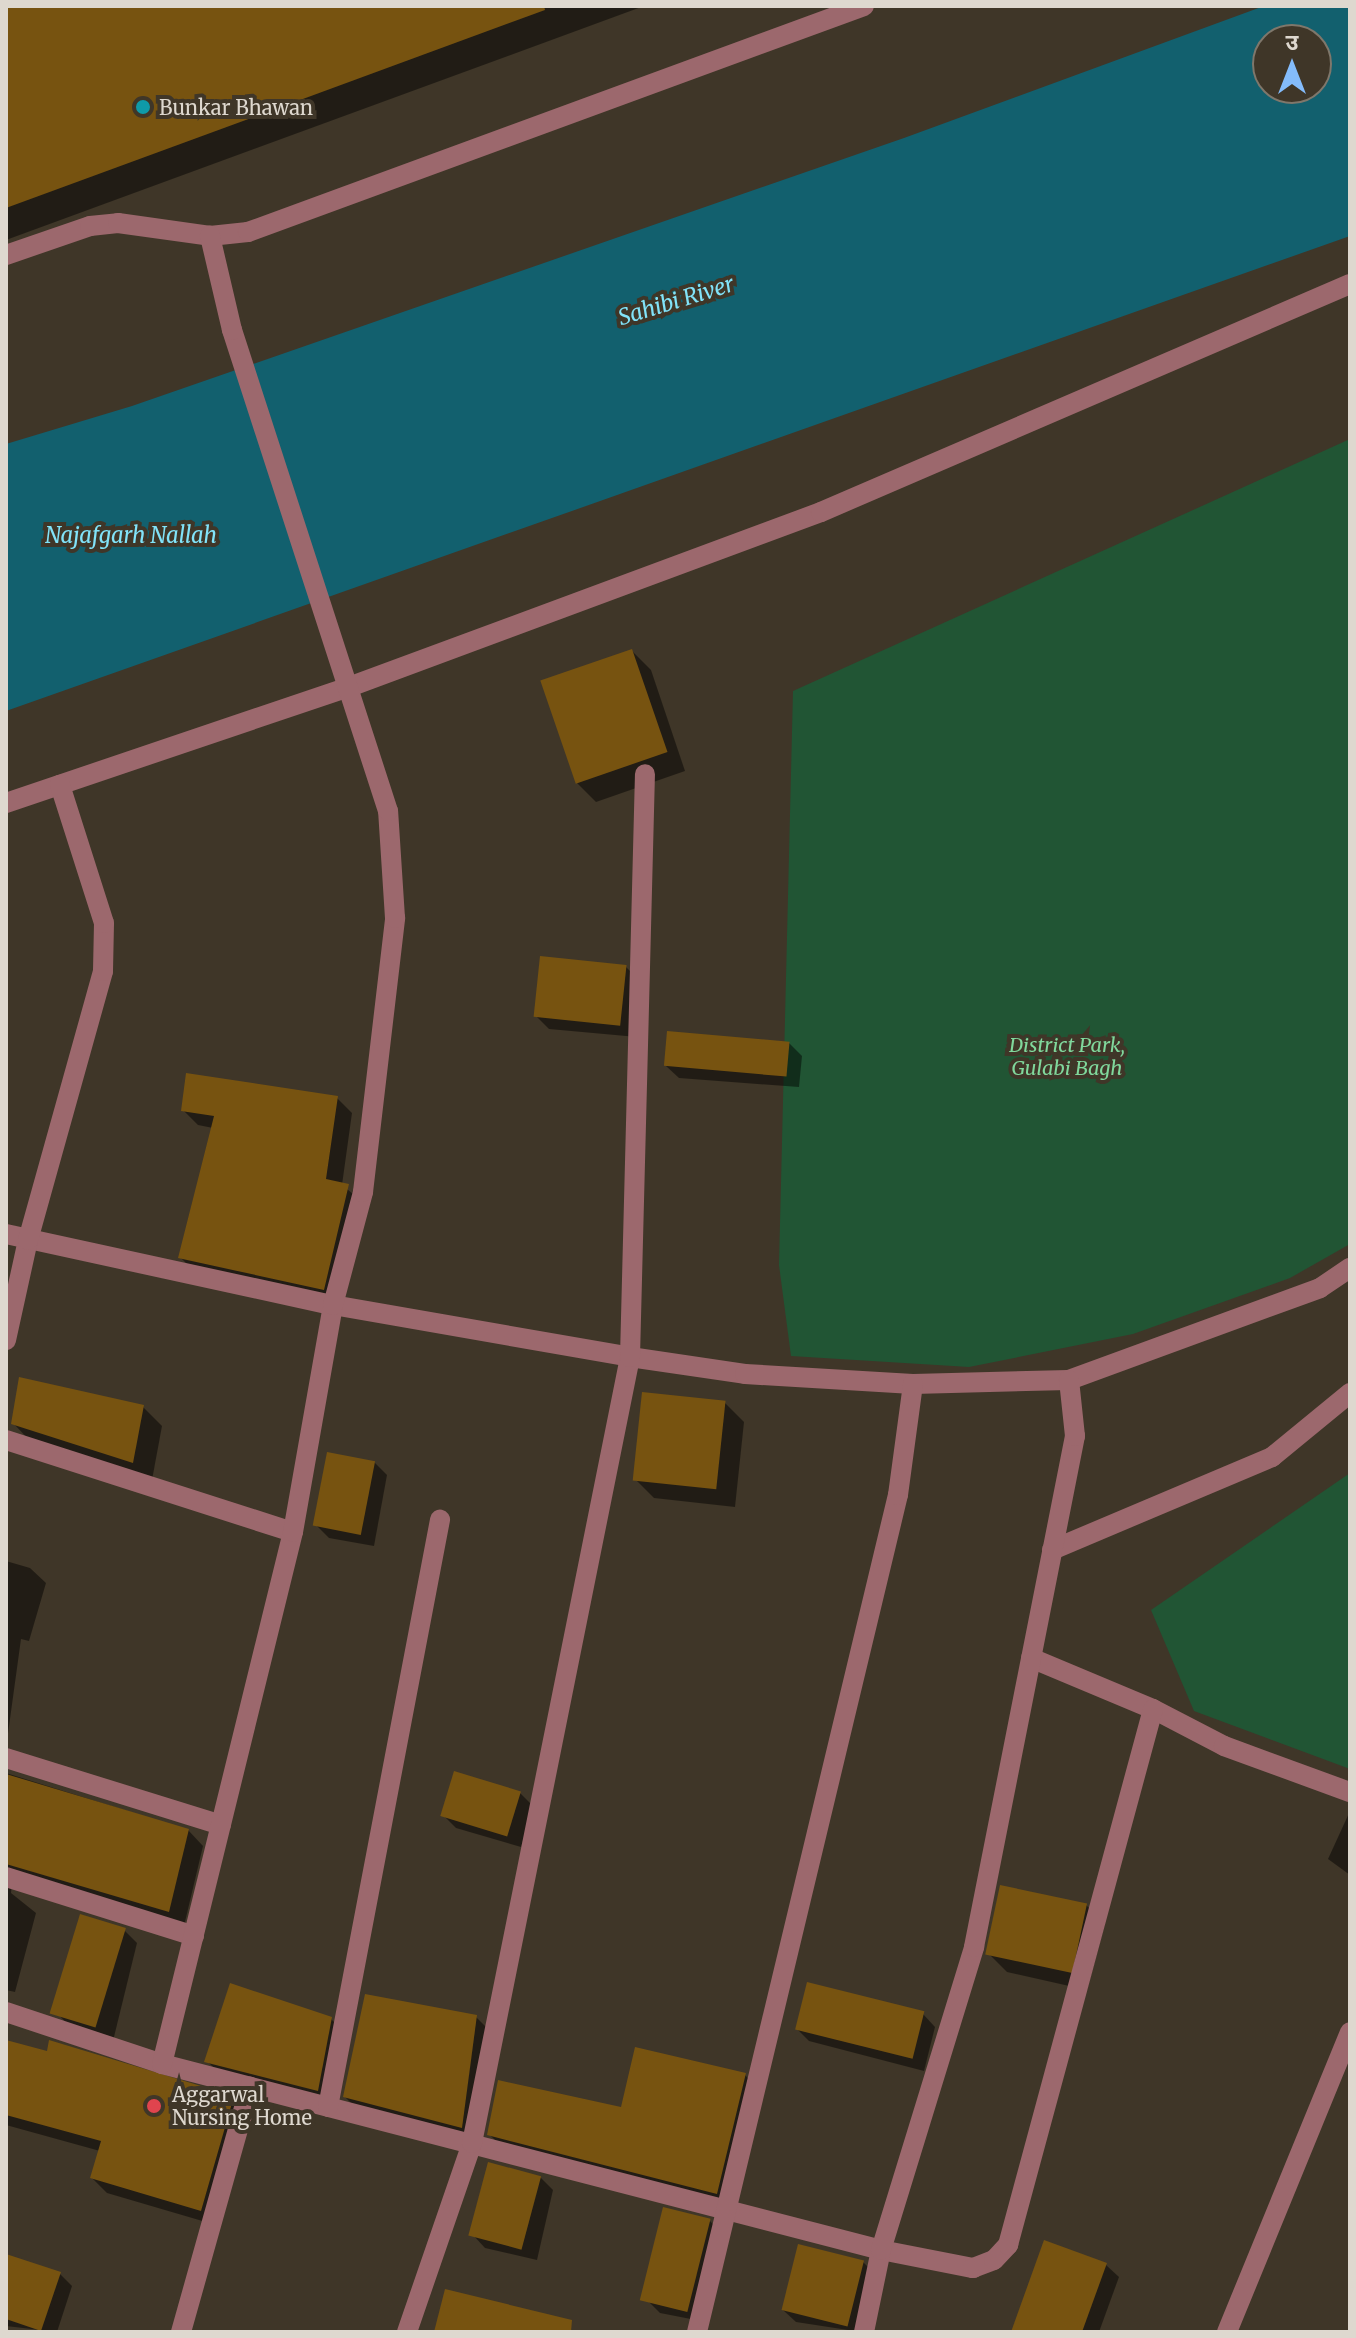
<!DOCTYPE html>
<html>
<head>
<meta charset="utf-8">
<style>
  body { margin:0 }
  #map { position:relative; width:1356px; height:2338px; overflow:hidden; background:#3f3628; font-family:Merriweather,"Noto Sans Devanagari",serif }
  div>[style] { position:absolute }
  .green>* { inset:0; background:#215534 }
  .water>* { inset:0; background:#12606e }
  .shadow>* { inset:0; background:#0007 }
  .building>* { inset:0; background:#775310; transform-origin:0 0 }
  .minor>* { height:20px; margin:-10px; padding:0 10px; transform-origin:10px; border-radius:10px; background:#9c686d }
  .dots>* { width:22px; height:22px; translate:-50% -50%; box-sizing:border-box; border:4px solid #3f3628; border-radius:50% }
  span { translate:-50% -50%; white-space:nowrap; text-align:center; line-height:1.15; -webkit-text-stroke:8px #3f3628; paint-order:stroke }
  .poi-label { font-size:20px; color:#ded8cf }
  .left { translate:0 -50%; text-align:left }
  .park-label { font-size:20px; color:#80d89c; font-style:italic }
  .water-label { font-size:22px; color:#81e3f9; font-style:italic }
  .frame { position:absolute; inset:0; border:8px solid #ded8cf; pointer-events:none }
  .north { position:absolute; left:1252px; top:24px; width:80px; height:80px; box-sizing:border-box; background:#3f3628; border:2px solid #7f776b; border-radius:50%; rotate:0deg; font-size:22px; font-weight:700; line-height:32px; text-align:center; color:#ded8cf }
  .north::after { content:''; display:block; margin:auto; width:28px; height:36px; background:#84bcfb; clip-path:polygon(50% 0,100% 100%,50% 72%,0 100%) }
</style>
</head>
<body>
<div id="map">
  <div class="green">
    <div style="clip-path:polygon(1350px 439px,1350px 1244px,1290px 1278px,1133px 1334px,969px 1367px,791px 1356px,779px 1265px,793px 691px)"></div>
    <div style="clip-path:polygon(1350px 1473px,1350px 1769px,1194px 1711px,1151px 1610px)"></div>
  </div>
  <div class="water">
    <div style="clip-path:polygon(evenodd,1264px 6px,1350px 6px,1350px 236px,6px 711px,6px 444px,132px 406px,904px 138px,1264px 6px,1268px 40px,1316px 40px,1316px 88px,1268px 88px,1268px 40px)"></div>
  </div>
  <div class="shadow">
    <div style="clip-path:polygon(6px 6px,644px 6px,6px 240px)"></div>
    <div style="clip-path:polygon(632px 651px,651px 670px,685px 771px,596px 802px,577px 783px)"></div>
    <div style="clip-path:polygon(626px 967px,639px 980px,637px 1037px,549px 1029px,536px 1016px)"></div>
    <div style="clip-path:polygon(789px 1043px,802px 1056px,799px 1087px,679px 1078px,666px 1066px)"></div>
    <div style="clip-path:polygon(337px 1098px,352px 1113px,342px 1185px,363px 1202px,339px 1304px,196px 1273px,180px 1257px,213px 1128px,198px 1125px,183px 1110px)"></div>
    <div style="clip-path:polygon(725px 1403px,744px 1422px,735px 1507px,654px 1498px,635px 1479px)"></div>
    <div style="clip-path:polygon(143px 1407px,162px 1426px,152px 1480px,32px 1443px,13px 1423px)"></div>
    <div style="clip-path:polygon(374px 1462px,387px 1475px,374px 1546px,329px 1538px,316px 1525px)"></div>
    <div style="clip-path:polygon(6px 1561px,30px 1568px,46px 1583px,29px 1641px,21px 1639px,6px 1748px)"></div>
    <div style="clip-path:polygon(6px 1773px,188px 1830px,203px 1846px,184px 1926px,12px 1882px,11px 1893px,36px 1913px,15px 1992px,6px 1990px)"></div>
    <div style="clip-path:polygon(520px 1793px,533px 1806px,521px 1847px,456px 1828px,443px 1815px)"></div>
    <div style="clip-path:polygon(1350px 1811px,1350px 1875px,1328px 1859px)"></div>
    <div style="clip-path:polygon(1086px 1905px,1105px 1924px,1087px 1990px,1007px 1972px,988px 1953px)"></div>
    <div style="clip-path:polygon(124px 1930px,137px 1943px,113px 2041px,70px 2027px,58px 2014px)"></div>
    <div style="clip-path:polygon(923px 2014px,935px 2027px,924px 2071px,809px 2041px,797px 2029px)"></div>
    <div style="clip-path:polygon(476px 2017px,495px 2036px,480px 2146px,364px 2116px,345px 2097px)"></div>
    <div style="clip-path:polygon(331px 2019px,350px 2038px,336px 2109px,226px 2080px,207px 2061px)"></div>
    <div style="clip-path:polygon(6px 2042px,233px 2098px,248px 2113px,216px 2225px,107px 2193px,92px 2178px,100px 2151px,6px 2125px)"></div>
    <div style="clip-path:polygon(745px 2075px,757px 2088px,729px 2206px,502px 2147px,489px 2134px,622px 2110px)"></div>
    <div style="clip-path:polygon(540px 2177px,553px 2190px,537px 2260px,485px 2248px,473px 2235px)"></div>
    <div style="clip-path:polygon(710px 2221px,722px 2234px,701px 2321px,660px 2313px,647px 2300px)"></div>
    <div style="clip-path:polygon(6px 2256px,60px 2274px,72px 2286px,57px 2332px,6px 2326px)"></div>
    <div style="clip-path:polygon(863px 2262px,875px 2274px,861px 2332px,796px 2322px,783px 2310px)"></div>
    <div style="clip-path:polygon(1106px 2265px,1119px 2277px,1099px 2332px,1021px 2332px)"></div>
  </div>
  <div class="building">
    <div style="clip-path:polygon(6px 6px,544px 6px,545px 10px,6px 208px)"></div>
    <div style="left:632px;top:649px;width:109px;height:97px;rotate:71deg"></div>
    <div style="left:540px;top:956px;width:87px;height:61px;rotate:6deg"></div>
    <div style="left:667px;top:1031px;width:123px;height:35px;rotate:5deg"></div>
    <div style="clip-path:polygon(186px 1073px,338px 1096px,326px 1179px,349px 1184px,324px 1290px,178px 1258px,214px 1116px,181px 1111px)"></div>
    <div style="clip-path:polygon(19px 1377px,144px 1405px,133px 1463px,11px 1424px)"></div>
    <div style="left:642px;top:1392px;width:84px;height:89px;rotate:6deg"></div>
    <div style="left:327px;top:1452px;width:49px;height:75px;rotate:11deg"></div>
    <div style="left:454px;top:1771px;width:70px;height:47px;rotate:17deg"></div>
    <div style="clip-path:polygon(6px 1774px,189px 1829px,169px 1912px,6px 1864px)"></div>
    <div style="left:1000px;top:1885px;width:89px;height:71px;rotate:12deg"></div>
    <div style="left:80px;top:1914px;width:48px;height:104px;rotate:17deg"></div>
    <div style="left:807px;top:1982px;width:121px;height:49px;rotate:14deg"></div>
    <div style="clip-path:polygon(230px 1983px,332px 2017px,318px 2091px,204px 2062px)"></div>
    <div style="clip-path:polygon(365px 1994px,477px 2015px,462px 2128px,343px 2097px)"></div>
    <div style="clip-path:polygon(6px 2040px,47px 2051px,49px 2040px,234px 2096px,201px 2211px,90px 2178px,101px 2141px,6px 2115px)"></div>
    <div style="clip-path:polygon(635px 2047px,746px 2073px,717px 2194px,487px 2135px,498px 2080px,621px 2107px)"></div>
    <div style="left:488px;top:2162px;width:55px;height:76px;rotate:15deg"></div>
    <div style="left:663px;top:2207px;width:49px;height:96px;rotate:14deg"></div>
    <div style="clip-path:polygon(1044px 2240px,1107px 2263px,1082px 2332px,1011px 2332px)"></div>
    <div style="left:798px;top:2244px;width:68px;height:68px;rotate:14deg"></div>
    <div style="clip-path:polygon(6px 2254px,61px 2272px,41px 2331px,6px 2319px)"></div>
    <div style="clip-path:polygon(445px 2289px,572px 2320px,571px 2332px,434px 2332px)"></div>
  </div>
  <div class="minor">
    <div style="left:6px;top:255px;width:89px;rotate:-19deg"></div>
    <div style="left:90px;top:226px;width:28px;rotate:-6deg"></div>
    <div style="left:118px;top:223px;width:93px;rotate:8deg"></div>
    <div style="left:210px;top:236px;width:38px;rotate:-6deg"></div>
    <div style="left:248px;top:232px;width:656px;rotate:-20.15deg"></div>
    <div style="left:6px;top:803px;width:362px;rotate:-18.7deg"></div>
    <div style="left:349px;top:687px;width:503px;rotate:-20.34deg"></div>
    <div style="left:821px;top:512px;width:576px;rotate:-23.32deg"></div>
    <div style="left:6px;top:1234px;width:335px;rotate:12.3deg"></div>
    <div style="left:333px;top:1305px;width:302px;rotate:9.9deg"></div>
    <div style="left:630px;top:1357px;width:116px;rotate:8.4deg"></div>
    <div style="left:745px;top:1374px;width:168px;rotate:3.4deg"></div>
    <div style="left:913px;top:1384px;width:156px;rotate:-1.5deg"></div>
    <div style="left:1069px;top:1380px;width:267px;rotate:-20.1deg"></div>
    <div style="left:1320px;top:1288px;width:36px;rotate:-34deg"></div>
    <div style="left:6px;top:1340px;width:102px;rotate:-77.6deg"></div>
    <div style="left:28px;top:1240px;width:279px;rotate:-74.4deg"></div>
    <div style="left:103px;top:971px;width:48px;rotate:-88.8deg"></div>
    <div style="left:104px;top:923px;width:145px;rotate:-107.7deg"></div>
    <div style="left:6px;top:1440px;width:301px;rotate:17.8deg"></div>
    <div style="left:1052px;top:1550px;width:239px;rotate:-22.9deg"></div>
    <div style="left:1272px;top:1457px;width:101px;rotate:-39.4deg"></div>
    <div style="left:1031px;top:1658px;width:132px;rotate:22.7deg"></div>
    <div style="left:1153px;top:1709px;width:80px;rotate:27.5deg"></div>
    <div style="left:1224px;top:1746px;width:134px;rotate:20.1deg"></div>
    <div style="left:6px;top:1758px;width:225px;rotate:17.3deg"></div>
    <div style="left:6px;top:1877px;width:197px;rotate:17.4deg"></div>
    <div style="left:6px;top:2012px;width:164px;rotate:18.4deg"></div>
    <div style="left:162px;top:2064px;width:743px;rotate:14.5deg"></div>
    <div style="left:881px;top:2250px;width:94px;rotate:11.1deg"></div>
    <div style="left:973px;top:2268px;width:22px;rotate:-21deg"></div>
    <div style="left:994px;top:2260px;width:21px;rotate:-47deg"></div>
    <div style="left:1008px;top:2245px;width:555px;rotate:-74.86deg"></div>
    <div style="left:162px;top:2064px;width:548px;rotate:-76.17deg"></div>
    <div style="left:293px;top:1532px;width:230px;rotate:-80deg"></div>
    <div style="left:333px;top:1305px;width:117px;rotate:-75.1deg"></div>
    <div style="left:363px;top:1192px;width:276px;rotate:-83.3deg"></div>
    <div style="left:395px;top:918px;width:107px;rotate:-93.7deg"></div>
    <div style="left:388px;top:811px;width:506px;rotate:-107.97deg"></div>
    <div style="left:232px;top:330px;width:97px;rotate:-103.2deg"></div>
    <div style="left:328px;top:2107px;width:598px;rotate:-79.2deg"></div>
    <div style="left:181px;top:2332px;width:255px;rotate:-74.3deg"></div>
    <div style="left:407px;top:2332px;width:200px;rotate:-71deg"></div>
    <div style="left:472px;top:2143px;width:802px;rotate:-78.63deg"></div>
    <div style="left:630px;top:1357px;width:583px;rotate:-88.53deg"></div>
    <div style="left:697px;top:2332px;width:861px;rotate:-76.5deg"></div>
    <div style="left:898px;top:1495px;width:112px;rotate:-82.3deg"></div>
    <div style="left:864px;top:2332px;width:84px;rotate:-78.3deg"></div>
    <div style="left:881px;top:2250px;width:317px;rotate:-72.9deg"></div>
    <div style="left:974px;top:1947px;width:521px;rotate:-78.82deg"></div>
    <div style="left:1075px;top:1436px;width:56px;rotate:-96.1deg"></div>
    <div style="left:1227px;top:2332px;width:324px;rotate:-67.7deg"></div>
  </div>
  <div class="dots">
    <div style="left:143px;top:107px;background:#0f9aa8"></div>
    <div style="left:154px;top:2106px;background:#e0444e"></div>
  </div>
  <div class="poi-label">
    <span class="left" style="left:159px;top:107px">Bunkar Bhawan</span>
    <span class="left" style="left:172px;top:2106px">Aggarwal<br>Nursing Home</span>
  </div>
  <div class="park-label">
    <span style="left:1067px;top:1056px">District Park,<br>Gulabi Bagh</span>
  </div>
  <div class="water-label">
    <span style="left:676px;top:301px;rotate:-17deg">Sahibi River</span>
    <span style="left:131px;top:536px">Najafgarh Nallah</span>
  </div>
  <div class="frame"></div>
  <div class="north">उ</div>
</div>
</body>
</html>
